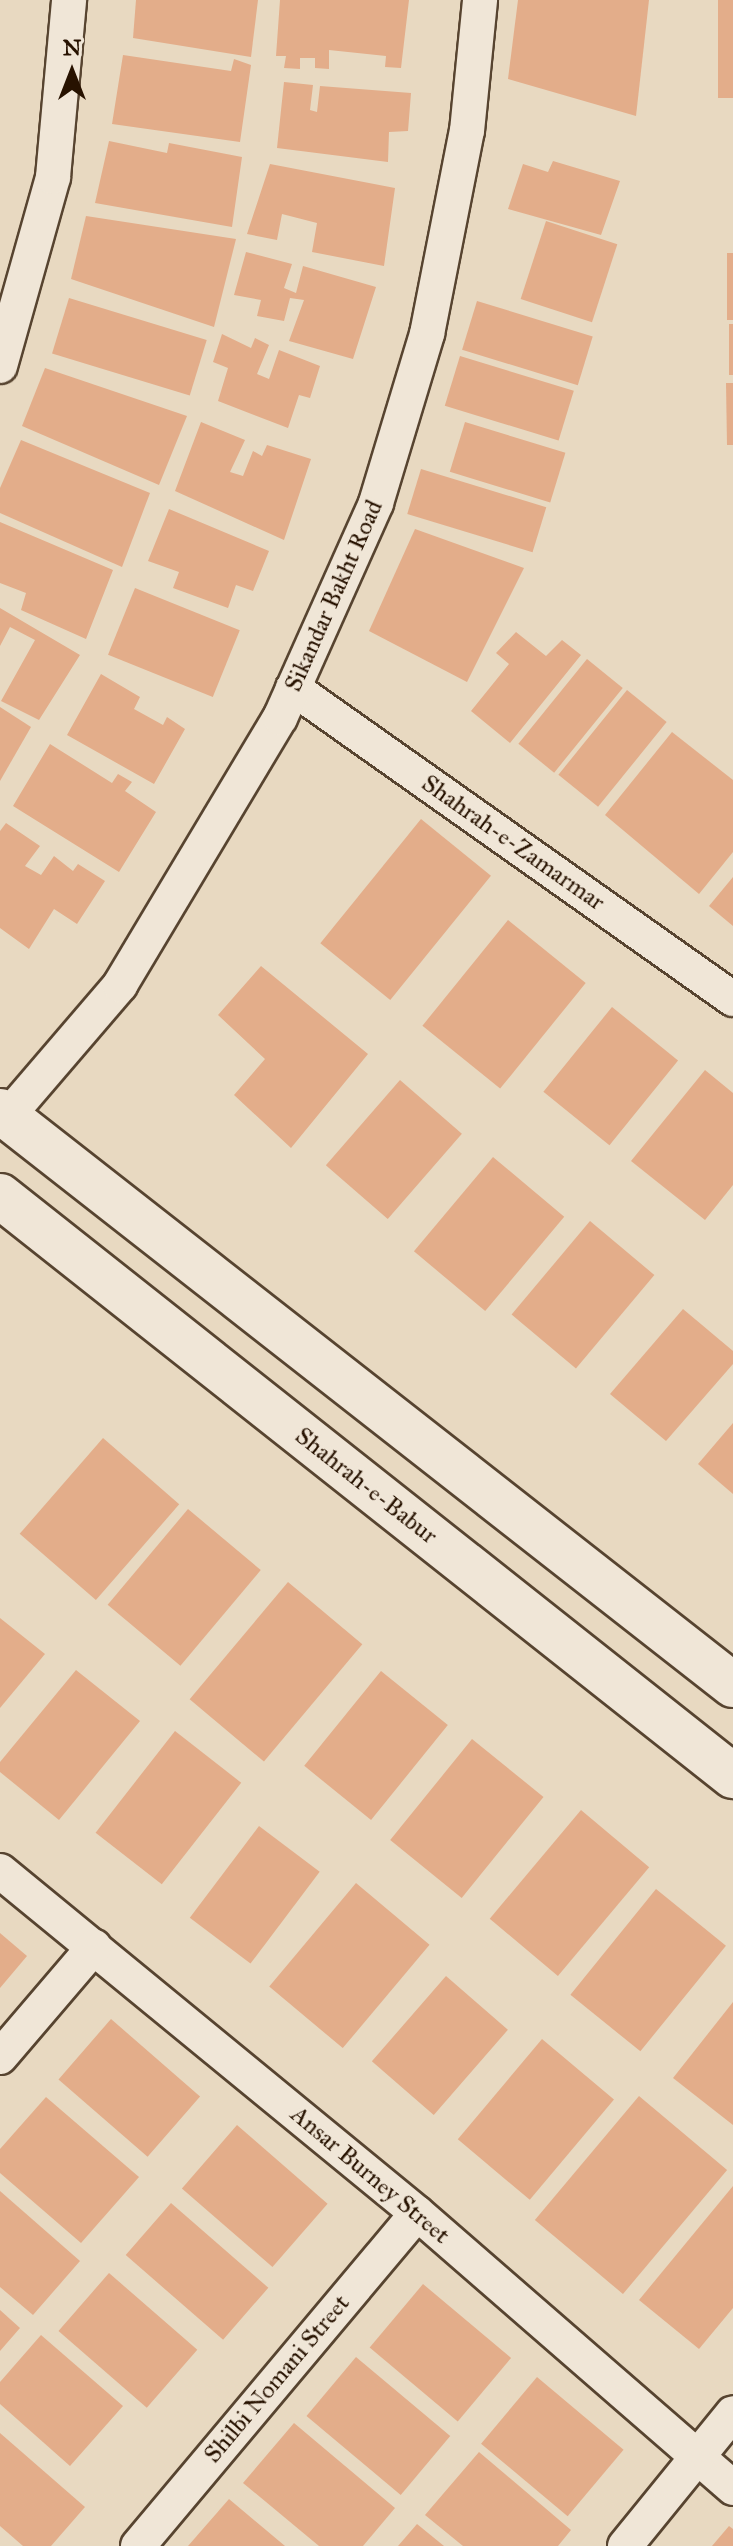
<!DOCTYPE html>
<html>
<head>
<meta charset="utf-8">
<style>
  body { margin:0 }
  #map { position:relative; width:733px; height:2546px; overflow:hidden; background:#e8d9c1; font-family:"IM FELL Great Primer",serif }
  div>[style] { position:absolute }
  .building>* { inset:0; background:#e3ad8a; transform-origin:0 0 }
  .roads { filter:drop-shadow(2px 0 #574430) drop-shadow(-2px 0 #574430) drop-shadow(0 2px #574430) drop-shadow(0 -2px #574430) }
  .minor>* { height:34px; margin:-17px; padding:0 17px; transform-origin:17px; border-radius:17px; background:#f0e6d7 }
  .secondary>* { height:44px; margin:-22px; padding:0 22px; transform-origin:22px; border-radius:22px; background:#f0e6d7 }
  span { translate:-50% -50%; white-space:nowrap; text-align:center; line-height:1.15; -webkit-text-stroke:6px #f0e6d7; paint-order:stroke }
  .street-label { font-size:24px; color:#271200 }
  .north { position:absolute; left:32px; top:32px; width:80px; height:80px; -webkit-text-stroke:6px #f0e6d7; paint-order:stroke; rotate:0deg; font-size:22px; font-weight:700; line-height:32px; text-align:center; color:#271200 }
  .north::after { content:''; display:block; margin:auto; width:28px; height:36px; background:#271200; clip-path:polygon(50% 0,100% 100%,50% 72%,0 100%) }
</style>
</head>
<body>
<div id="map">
  <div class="building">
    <div style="clip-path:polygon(136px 0,258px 0,251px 57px,133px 38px)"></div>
    <div style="clip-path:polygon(280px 0,409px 0,401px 68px,385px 67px,386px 56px,329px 50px,329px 69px,315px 68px,315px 58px,300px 58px,300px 69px,284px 68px,286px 56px,276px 56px)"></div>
    <div style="clip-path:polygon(518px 0,649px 0,636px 116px,508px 79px)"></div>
    <div style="left:718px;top:0;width:15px;height:98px"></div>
    <div style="clip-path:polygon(123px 55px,231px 71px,234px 59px,251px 65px,240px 142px,112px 124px)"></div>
    <div style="clip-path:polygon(284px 82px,313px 85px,310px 110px,317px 112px,320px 86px,411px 93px,408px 131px,389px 132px,388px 162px,277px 148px)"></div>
    <div style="clip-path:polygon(109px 141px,167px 153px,169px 143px,242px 157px,232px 227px,95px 203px)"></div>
    <div style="clip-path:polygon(553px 161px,620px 181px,601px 235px,508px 209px,523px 164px,548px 172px)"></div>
    <div style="clip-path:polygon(270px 164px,395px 188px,384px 266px,312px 252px,317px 223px,282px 214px,277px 240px,247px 234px)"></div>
    <div style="clip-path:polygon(86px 216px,236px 239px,214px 327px,71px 279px)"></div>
    <div style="left:546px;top:221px;width:75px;height:82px;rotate:18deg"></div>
    <div style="clip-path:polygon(246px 252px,292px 264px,284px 288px,296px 293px,303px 266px,376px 287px,353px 359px,289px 341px,304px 300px,290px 298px,284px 321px,257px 316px,261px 300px,234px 295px)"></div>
    <div style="left:727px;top:253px;width:6px;height:67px"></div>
    <div style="left:69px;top:298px;width:144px;height:58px;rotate:17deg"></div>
    <div style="left:477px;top:301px;width:121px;height:51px;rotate:17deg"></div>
    <div style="left:729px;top:324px;width:4px;height:51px"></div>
    <div style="clip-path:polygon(222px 334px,251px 348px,255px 338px,269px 345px,257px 374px,269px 379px,279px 350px,320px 366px,310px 398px,299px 395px,288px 428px,218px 401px,228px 368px,213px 362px)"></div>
    <div style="left:460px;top:356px;width:119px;height:52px;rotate:17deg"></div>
    <div style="clip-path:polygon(45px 368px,187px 416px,159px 485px,22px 426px)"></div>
    <div style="clip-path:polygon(726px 383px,733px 383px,733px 445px,727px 445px)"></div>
    <div style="clip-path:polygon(201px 422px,245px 440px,230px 472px,243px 476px,253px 451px,262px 456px,267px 445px,311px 459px,284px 540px,175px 491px)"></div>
    <div style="left:465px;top:422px;width:105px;height:52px;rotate:17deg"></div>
    <div style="clip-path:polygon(21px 440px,150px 493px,122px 567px,0 513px,0 488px)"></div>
    <div style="left:421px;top:469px;width:131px;height:47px;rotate:17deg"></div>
    <div style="clip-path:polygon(169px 509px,269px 551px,253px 591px,236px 585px,228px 608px,173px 588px,179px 572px,148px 561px)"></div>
    <div style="clip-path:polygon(0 522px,113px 570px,86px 639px,21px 610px,26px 593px,0 583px)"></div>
    <div style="clip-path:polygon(415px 529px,524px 568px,467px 682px,369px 631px)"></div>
    <div style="left:135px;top:588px;width:113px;height:72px;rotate:22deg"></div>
    <div style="clip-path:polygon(0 608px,80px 655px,39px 720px,1px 701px,35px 640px,10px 627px,0 646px)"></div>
    <div style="clip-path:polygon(516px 632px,546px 656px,562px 640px,581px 655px,510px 743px,471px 711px,509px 664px,496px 653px)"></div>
    <div style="left:587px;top:659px;width:46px;height:109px;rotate:39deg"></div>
    <div style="clip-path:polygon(101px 674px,140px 697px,134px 709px,163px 725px,167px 717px,185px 729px,154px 784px,67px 735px)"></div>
    <div style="left:627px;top:690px;width:51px;height:109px;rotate:39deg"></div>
    <div style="clip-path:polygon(0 707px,31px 727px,0 781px)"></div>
    <div style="clip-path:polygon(672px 732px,733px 780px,733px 852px,699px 894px,605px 815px)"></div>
    <div style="clip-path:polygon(50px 744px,112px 783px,118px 774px,132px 782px,125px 791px,156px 812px,119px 872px,13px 806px)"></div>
    <div style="left:421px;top:819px;width:90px;height:160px;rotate:39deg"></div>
    <div style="clip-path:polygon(6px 823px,40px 846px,25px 866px,41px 875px,54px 856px,73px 871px,78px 864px,105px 881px,77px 924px,54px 909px,29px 949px,0 928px,0 831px)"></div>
    <div style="clip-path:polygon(733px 877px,733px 926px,709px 906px)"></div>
    <div style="left:508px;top:920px;width:100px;height:136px;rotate:39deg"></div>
    <div style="clip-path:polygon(261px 966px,368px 1054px,291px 1148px,234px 1095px,265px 1059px,218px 1015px)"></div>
    <div style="left:612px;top:1007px;width:85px;height:109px;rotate:39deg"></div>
    <div style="clip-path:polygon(705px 1070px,733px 1093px,733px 1185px,705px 1220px,631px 1161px)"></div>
    <div style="left:400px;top:1080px;width:82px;height:113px;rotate:41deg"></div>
    <div style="left:493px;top:1157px;width:93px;height:123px;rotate:40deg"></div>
    <div style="left:590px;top:1221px;width:84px;height:122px;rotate:40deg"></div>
    <div style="clip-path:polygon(683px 1309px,733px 1351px,733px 1364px,666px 1441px,610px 1394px)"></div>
    <div style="clip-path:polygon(733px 1423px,733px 1494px,698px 1464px)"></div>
    <div style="left:103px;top:1438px;width:101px;height:127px;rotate:41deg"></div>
    <div style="left:188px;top:1509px;width:95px;height:125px;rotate:40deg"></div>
    <div style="left:288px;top:1582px;width:97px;height:153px;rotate:40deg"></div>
    <div style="clip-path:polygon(0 1618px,45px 1654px,0 1708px)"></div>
    <div style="clip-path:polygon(76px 1670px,140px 1721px,59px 1820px,0 1772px,0 1762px)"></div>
    <div style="left:381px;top:1671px;width:86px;height:122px;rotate:39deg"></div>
    <div style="left:175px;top:1731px;width:84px;height:129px;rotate:38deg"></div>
    <div style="left:472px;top:1739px;width:92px;height:130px;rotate:39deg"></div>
    <div style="left:581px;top:1810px;width:89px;height:142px;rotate:40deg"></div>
    <div style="left:259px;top:1826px;width:76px;height:115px;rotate:37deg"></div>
    <div style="left:356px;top:1883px;width:96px;height:135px;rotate:40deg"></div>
    <div style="left:656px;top:1889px;width:90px;height:136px;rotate:39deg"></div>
    <div style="clip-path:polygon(0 1933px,27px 1956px,0 1988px)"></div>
    <div style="left:446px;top:1976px;width:82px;height:113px;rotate:41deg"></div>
    <div style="clip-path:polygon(733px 2002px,733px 2125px,673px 2078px)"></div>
    <div style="left:111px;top:2019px;width:118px;height:80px;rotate:41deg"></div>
    <div style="left:542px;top:2039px;width:94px;height:131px;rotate:40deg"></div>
    <div style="left:639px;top:2096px;width:115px;height:162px;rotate:40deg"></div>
    <div style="clip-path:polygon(46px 2097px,139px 2177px,81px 2243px,0 2173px,0 2149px)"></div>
    <div style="left:237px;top:2125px;width:120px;height:84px;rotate:41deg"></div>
    <div style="clip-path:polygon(733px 2186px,733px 2308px,699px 2349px,639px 2300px)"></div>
    <div style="clip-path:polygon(0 2191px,80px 2261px,33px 2315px,0 2287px)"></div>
    <div style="left:171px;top:2203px;width:129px;height:69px;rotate:41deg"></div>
    <div style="left:109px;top:2273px;width:117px;height:77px;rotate:41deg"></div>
    <div style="left:423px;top:2284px;width:115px;height:83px;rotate:40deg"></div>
    <div style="clip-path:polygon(0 2310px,20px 2328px,0 2351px)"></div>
    <div style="clip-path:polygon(41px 2335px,123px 2406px,70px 2466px,0 2404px,0 2382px)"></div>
    <div style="left:356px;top:2357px;width:123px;height:77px;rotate:40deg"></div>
    <div style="left:537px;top:2377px;width:113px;height:87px;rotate:40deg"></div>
    <div style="clip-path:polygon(294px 2423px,395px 2508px,363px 2546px,319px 2546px,243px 2483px)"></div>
    <div style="clip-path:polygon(0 2433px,85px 2507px,51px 2546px,23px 2546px,0 2526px)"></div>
    <div style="clip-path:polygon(479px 2452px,571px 2530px,558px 2546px,463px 2546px,425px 2515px)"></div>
    <div style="clip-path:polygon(229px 2499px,285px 2546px,188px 2546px)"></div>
    <div style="clip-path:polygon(417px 2524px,444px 2546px,398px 2546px)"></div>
    <div style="clip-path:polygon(729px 2526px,733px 2529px,733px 2546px,712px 2546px)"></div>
  </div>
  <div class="roads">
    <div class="minor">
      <div style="left:0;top:366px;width:196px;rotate:-74.3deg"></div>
      <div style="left:53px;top:177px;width:178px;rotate:-84.8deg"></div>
      <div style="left:293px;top:688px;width:539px;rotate:35.25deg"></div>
      <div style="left:7px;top:1117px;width:174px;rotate:-49.4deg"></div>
      <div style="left:120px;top:985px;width:311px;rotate:-59.1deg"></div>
      <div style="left:280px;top:718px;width:235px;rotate:-65.9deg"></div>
      <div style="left:376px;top:503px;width:177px;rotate:-73.2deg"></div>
      <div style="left:427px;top:334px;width:207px;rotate:-78.9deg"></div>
      <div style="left:467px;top:131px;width:132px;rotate:-84.3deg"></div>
      <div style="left:0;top:1871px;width:539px;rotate:39.36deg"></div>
      <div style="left:417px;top:2213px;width:419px;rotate:41deg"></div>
      <div style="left:0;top:2057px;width:145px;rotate:-49.5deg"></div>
      <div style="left:138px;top:2546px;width:434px;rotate:-50deg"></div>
      <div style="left:625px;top:2546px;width:171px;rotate:-50.9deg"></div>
    </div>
    <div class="secondary">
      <div style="left:0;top:1111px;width:931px;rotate:38.06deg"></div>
      <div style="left:0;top:1196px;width:935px;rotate:38.35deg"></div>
    </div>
  </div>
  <div class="street-label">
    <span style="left:334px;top:596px;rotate:-66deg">Sikandar Bakht Road</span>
    <span style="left:513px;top:843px;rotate:35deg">Shahrah-e-Zamarmar</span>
    <span style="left:366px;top:1486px;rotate:38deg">Shahrah-e-Babur</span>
    <span style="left:370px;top:2175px;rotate:40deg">Ansar Burney Street</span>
    <span style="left:277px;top:2379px;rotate:-50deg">Shilbi Nomani Street</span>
  </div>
  <div class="north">N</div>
</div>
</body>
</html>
